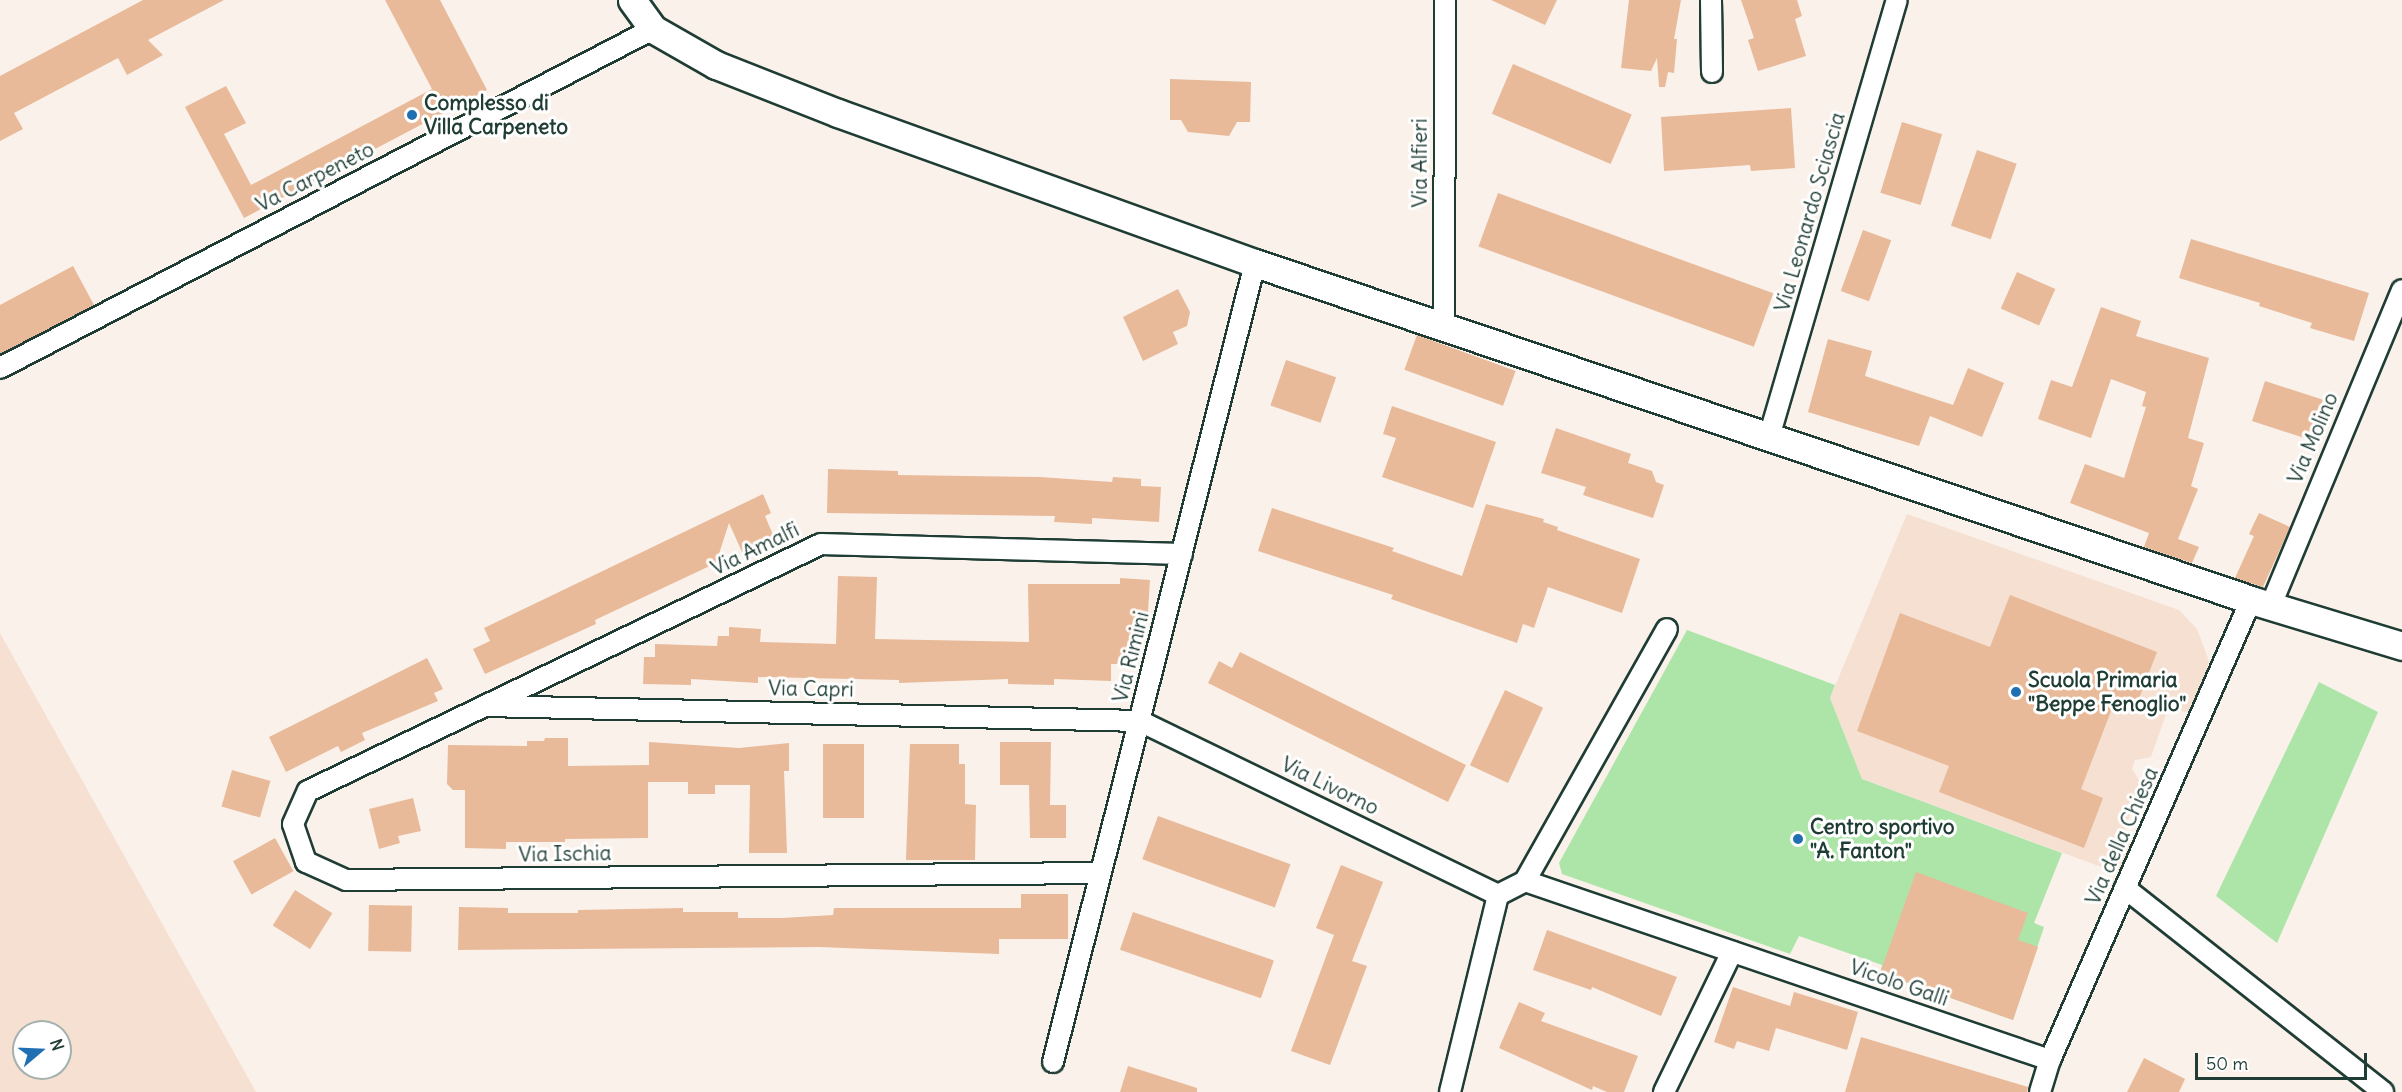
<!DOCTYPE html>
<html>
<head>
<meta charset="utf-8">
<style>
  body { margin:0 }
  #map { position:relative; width:2402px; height:1092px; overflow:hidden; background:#faf1eb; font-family:Delius,sans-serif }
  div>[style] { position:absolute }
  .built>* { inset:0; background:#f5e0d2 }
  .green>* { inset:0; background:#ade5a9 }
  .building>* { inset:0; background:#e8ba99; transform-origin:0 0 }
  .roads { filter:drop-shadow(2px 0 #1f3d34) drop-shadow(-2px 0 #1f3d34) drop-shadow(0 2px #1f3d34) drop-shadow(0 -2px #1f3d34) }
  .street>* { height:20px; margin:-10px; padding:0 10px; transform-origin:10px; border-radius:10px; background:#fff }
  .secondary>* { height:27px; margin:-13.5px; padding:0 13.5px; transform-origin:13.5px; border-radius:13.5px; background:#fff }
  .dots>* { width:16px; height:16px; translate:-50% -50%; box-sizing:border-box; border:3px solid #fff; border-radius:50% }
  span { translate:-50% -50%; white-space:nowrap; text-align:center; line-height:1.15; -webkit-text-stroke:6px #fff; paint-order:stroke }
  .poi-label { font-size:21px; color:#1f3d34; font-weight:700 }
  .left { translate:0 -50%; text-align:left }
  .street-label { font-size:21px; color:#1f3d34 }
  .north { position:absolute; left:12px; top:1020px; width:60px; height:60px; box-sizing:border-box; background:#fff; border:2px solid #a5b1ae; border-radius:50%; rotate:71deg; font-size:16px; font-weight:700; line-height:24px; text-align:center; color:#1f3d34 }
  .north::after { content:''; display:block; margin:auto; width:21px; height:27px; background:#1f6fb2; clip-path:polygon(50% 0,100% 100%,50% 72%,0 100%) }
  .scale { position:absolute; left:2195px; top:1053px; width:172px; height:27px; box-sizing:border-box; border:3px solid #1f3d34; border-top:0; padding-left:8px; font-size:18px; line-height:21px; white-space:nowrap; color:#1f3d34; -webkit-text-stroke:4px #fff; paint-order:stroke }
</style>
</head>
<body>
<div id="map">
  <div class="built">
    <div style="clip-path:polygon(1907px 514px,2179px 610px,2197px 629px,2209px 661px,2204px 680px,2190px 710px,2184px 712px,2169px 706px,2151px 757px,2135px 760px,2132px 769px,2141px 783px,2124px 832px,2131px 844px,2118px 873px,1862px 779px,1830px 698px)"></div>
    <div style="clip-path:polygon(evenodd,0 633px,256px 1092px,0 1092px,0 633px,24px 1032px,60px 1032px,60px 1068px,24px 1068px,24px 1032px)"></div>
  </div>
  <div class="green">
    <div style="clip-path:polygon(1687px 630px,1835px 685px,1830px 698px,1862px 779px,2062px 853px,2034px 923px,2044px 927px,2013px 1020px,1880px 973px,1882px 965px,1799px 936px,1790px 954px,1562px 874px,1559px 863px)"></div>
    <div style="clip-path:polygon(2319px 682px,2378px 712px,2277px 943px,2216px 896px)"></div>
  </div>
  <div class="building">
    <div style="clip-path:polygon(143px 0,224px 0,148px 40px,163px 55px,127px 75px,118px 58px,14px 113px,23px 129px,0 141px,0 76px)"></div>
    <div style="clip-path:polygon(385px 0,440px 0,487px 90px,244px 218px,185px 107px,226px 86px,246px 123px,224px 134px,251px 185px,432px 89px)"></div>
    <div style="clip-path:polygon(1491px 0,1557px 0,1545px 25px)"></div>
    <div style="clip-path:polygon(1629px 0,1681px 0,1674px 39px,1677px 39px,1674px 73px,1668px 72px,1665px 87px,1659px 87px,1657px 58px,1651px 71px,1621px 68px)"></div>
    <div style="clip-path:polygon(1741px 0,1797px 0,1802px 16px,1795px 19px,1806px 56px,1758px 71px,1748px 40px,1754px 38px)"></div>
    <div style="left:1513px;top:64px;width:129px;height:54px;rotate:23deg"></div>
    <div style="clip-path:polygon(1170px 79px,1251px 82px,1250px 122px,1237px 122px,1229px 136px,1188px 132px,1181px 120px,1170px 120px)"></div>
    <div style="clip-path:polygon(1791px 108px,1795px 168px,1751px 171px,1750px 165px,1664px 171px,1661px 117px)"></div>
    <div style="left:1902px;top:122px;width:42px;height:74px;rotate:17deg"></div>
    <div style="left:1977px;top:150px;width:42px;height:80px;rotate:19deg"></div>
    <div style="left:1498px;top:193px;width:293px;height:57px;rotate:20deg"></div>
    <div style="left:1863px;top:230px;width:30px;height:65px;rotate:20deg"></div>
    <div style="clip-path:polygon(2191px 239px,2369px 293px,2354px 341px,2310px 328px,2312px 323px,2259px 306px,2260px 303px,2179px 278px)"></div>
    <div style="clip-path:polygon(73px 266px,94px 305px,0 354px,0 305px)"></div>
    <div style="left:2017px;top:272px;width:42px;height:40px;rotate:24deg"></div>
    <div style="clip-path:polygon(1178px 289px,1190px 312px,1187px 326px,1173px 332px,1178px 344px,1143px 361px,1123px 317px)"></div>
    <div style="clip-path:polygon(2101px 307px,2141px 321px,2136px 336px,2209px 358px,2188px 438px,2204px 443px,2191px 486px,2198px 489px,2178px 539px,2199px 547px,2192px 563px,2144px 547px,2149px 533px,2070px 503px,2085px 464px,2124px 478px,2146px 407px,2142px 406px,2146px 392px,2111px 379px,2091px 438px,2038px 419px,2051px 380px,2072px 387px)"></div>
    <div style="left:1417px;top:335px;width:105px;height:37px;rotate:20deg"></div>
    <div style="clip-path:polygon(1828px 339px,1872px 351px,1865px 376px,1953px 405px,1968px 368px,2004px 383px,1982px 437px,1930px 416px,1919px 446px,1808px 412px)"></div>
    <div style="left:1286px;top:360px;width:53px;height:48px;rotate:19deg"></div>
    <div style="left:2265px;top:381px;width:61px;height:42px;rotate:18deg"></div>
    <div style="clip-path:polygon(1392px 406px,1496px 442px,1473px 508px,1382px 477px,1396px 438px,1383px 434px)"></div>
    <div style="clip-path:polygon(1556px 428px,1631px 454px,1628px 463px,1652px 471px,1656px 482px,1664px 485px,1653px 518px,1583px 495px,1586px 487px,1541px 473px)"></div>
    <div style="clip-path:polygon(828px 469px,898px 471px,898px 475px,1040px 477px,1112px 482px,1113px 477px,1141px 479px,1141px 486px,1161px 487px,1159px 522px,1092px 518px,1092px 524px,1054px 522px,1055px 516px,827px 513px)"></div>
    <div style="clip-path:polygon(763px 494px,771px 513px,765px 516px,774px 537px,742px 552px,729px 523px,716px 563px,595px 620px,596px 624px,485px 674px,473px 649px,490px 641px,484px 628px)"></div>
    <div style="clip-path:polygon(1486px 504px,1544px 519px,1543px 522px,1558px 527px,1557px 530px,1640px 559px,1622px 613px,1548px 587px,1534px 628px,1523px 624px,1517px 643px,1391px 599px,1393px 595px,1258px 551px,1272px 508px,1394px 548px,1392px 551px,1462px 576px)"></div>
    <div style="clip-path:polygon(2259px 513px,2290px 527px,2263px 587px,2235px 578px,2254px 536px,2249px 534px)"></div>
    <div style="clip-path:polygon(838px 576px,877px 577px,875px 639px,1029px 642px,1028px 584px,1120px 584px,1120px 578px,1150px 580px,1147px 627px,1136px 626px,1136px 664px,1111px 664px,1111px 681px,1054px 679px,1054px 685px,1008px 684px,1008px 679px,899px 683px,899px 680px,758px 677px,758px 683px,691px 679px,691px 685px,643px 684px,644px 657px,655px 657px,655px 644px,717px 646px,718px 636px,729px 636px,729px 627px,761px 629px,760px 642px,836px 644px)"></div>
    <div style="clip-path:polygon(2010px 595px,2157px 652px,2133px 714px,2113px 706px,2081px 789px,2103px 798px,2084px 848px,1939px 792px,1949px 766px,1857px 731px,1900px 613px,1990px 647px)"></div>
    <div style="clip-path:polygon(1240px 652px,1466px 765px,1448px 802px,1208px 683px,1219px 661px,1232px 668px)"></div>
    <div style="clip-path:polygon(427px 658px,443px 689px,434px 693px,438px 701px,362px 733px,365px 740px,341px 752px,338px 746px,286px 772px,269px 737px)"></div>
    <div style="left:1505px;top:690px;width:42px;height:83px;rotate:25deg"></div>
    <div style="clip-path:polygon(545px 738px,568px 738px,568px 766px,649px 765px,649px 742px,739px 748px,789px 743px,789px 771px,784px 771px,787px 853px,749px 853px,750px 785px,715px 785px,715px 794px,688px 794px,688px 782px,648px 782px,648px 838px,565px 839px,565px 842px,506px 842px,506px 849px,465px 848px,465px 790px,453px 790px,447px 784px,448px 745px,527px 746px,527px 741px,544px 741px)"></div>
    <div style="clip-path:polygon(1000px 742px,1051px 742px,1050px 805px,1066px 805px,1066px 838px,1030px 838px,1029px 785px,1000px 785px)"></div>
    <div style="left:823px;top:744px;width:41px;height:74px"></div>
    <div style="clip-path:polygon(910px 744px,959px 744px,959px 764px,965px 764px,965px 804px,976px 805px,975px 860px,906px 860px)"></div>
    <div style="left:232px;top:770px;width:40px;height:38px;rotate:16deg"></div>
    <div style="clip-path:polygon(413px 798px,421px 831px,398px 836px,400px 843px,379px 849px,369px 809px)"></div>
    <div style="left:1158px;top:816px;width:141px;height:46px;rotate:20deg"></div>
    <div style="left:275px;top:838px;width:38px;height:48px;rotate:61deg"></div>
    <div style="clip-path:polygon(1341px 865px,1383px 882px,1352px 961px,1367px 966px,1330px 1065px,1291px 1051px,1334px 935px,1316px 928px)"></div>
    <div style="clip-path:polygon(1916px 872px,2028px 913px,2018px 940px,2038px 947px,2013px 1020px,1880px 973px)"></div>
    <div style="left:295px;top:890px;width:44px;height:42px;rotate:32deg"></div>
    <div style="clip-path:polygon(1021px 894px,1068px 894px,1068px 939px,999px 939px,999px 954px,819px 947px,458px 950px,459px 907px,508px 908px,508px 913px,578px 913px,578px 910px,683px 908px,683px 912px,738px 912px,738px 918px,782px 918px,833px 915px,834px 908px,1021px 908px)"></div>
    <div style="left:369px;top:905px;width:43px;height:46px;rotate:1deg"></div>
    <div style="left:1133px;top:912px;width:149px;height:40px;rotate:19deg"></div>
    <div style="clip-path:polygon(1547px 930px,1677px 977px,1661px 1016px,1592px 987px,1591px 990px,1533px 970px)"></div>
    <div style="clip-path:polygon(1733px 987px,1790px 1006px,1794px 992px,1858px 1012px,1847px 1050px,1776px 1028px,1769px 1051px,1737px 1041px,1734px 1049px,1714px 1042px)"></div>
    <div style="clip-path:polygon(1519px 1002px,1545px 1013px,1541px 1021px,1638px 1056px,1624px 1092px,1607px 1092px,1593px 1086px,1592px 1090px,1499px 1048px)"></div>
    <div style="clip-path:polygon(1861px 1037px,2028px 1087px,2027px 1092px,1845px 1092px)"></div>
    <div style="clip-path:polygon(2144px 1058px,2185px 1079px,2179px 1092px,2127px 1092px)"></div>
    <div style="clip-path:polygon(1128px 1066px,1197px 1088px,1197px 1092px,1120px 1092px)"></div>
  </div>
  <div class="roads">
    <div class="street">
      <div style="left:1711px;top:0;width:72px;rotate:89.2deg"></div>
      <div style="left:1444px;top:325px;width:325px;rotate:-89.8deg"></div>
      <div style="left:0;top:368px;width:736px;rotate:-27.44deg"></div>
      <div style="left:1769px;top:437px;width:455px;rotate:-73.7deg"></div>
      <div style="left:2271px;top:605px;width:341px;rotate:-67.4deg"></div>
      <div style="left:485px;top:706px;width:655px;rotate:1.31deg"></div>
      <div style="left:1140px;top:721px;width:398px;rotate:25.9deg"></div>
      <div style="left:1098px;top:873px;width:752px;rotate:179.47deg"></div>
      <div style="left:346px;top:880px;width:44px;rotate:-155.8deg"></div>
      <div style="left:306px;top:862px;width:40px;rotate:-108.9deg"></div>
      <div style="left:293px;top:824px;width:36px;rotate:-66deg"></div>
      <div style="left:308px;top:791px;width:569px;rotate:-25.71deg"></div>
      <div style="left:821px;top:544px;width:361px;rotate:1.6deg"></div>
      <div style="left:1525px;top:881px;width:289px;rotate:-60.6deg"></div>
      <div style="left:2125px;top:888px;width:329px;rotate:38.3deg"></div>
      <div style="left:1498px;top:895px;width:30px;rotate:-27deg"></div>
      <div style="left:1525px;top:881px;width:555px;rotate:18.83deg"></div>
      <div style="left:1053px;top:1062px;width:824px;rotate:-75.81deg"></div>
      <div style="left:1450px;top:1092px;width:203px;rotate:-76.3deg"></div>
      <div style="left:1664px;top:1092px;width:156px;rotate:-64.1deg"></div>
      <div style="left:2040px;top:1092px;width:34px;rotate:-73deg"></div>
      <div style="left:2050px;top:1060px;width:502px;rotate:-66.4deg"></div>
    </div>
    <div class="secondary">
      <div style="left:632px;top:0;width:36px;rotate:54deg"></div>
      <div style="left:653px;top:29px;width:73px;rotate:29.7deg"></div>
      <div style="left:716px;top:65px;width:131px;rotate:21.5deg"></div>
      <div style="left:838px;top:113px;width:443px;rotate:19.8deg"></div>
      <div style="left:1255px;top:263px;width:1051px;rotate:18.69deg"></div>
      <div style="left:2251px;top:600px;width:158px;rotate:16.9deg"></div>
    </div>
  </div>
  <div class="dots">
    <div style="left:412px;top:115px;background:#1f6fb2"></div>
    <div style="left:2016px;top:692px;background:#1f6fb2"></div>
    <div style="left:1798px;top:839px;background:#1f6fb2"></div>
  </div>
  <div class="poi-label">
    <span class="left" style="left:424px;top:115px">Complesso di<br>Villa Carpeneto</span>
    <span class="left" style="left:2028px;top:692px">Scuola Primaria<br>"Beppe Fenoglio"</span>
    <span class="left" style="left:1810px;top:839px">Centro sportivo<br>"A. Fanton"</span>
  </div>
  <div class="street-label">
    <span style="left:1420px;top:163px;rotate:-90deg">Via Alfieri</span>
    <span style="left:315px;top:177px;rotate:-27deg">Va Carpeneto</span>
    <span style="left:1810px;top:212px;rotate:-74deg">Via Leonardo Sciascia</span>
    <span style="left:2313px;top:438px;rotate:-67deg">Via Molino</span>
    <span style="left:755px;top:549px;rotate:-26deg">Via Amalfi</span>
    <span style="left:1131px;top:657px;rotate:-76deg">Via Rimini</span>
    <span style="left:811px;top:689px;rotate:1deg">Via Capri</span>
    <span style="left:1330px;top:786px;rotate:26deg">Via Livorno</span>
    <span style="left:2122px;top:836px;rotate:-66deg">Via della Chiesa</span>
    <span style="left:565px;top:854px;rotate:-1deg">Via Ischia</span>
    <span style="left:1899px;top:983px;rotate:19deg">Vicolo Galli</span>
  </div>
  <div class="north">N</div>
  <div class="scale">50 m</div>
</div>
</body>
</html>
